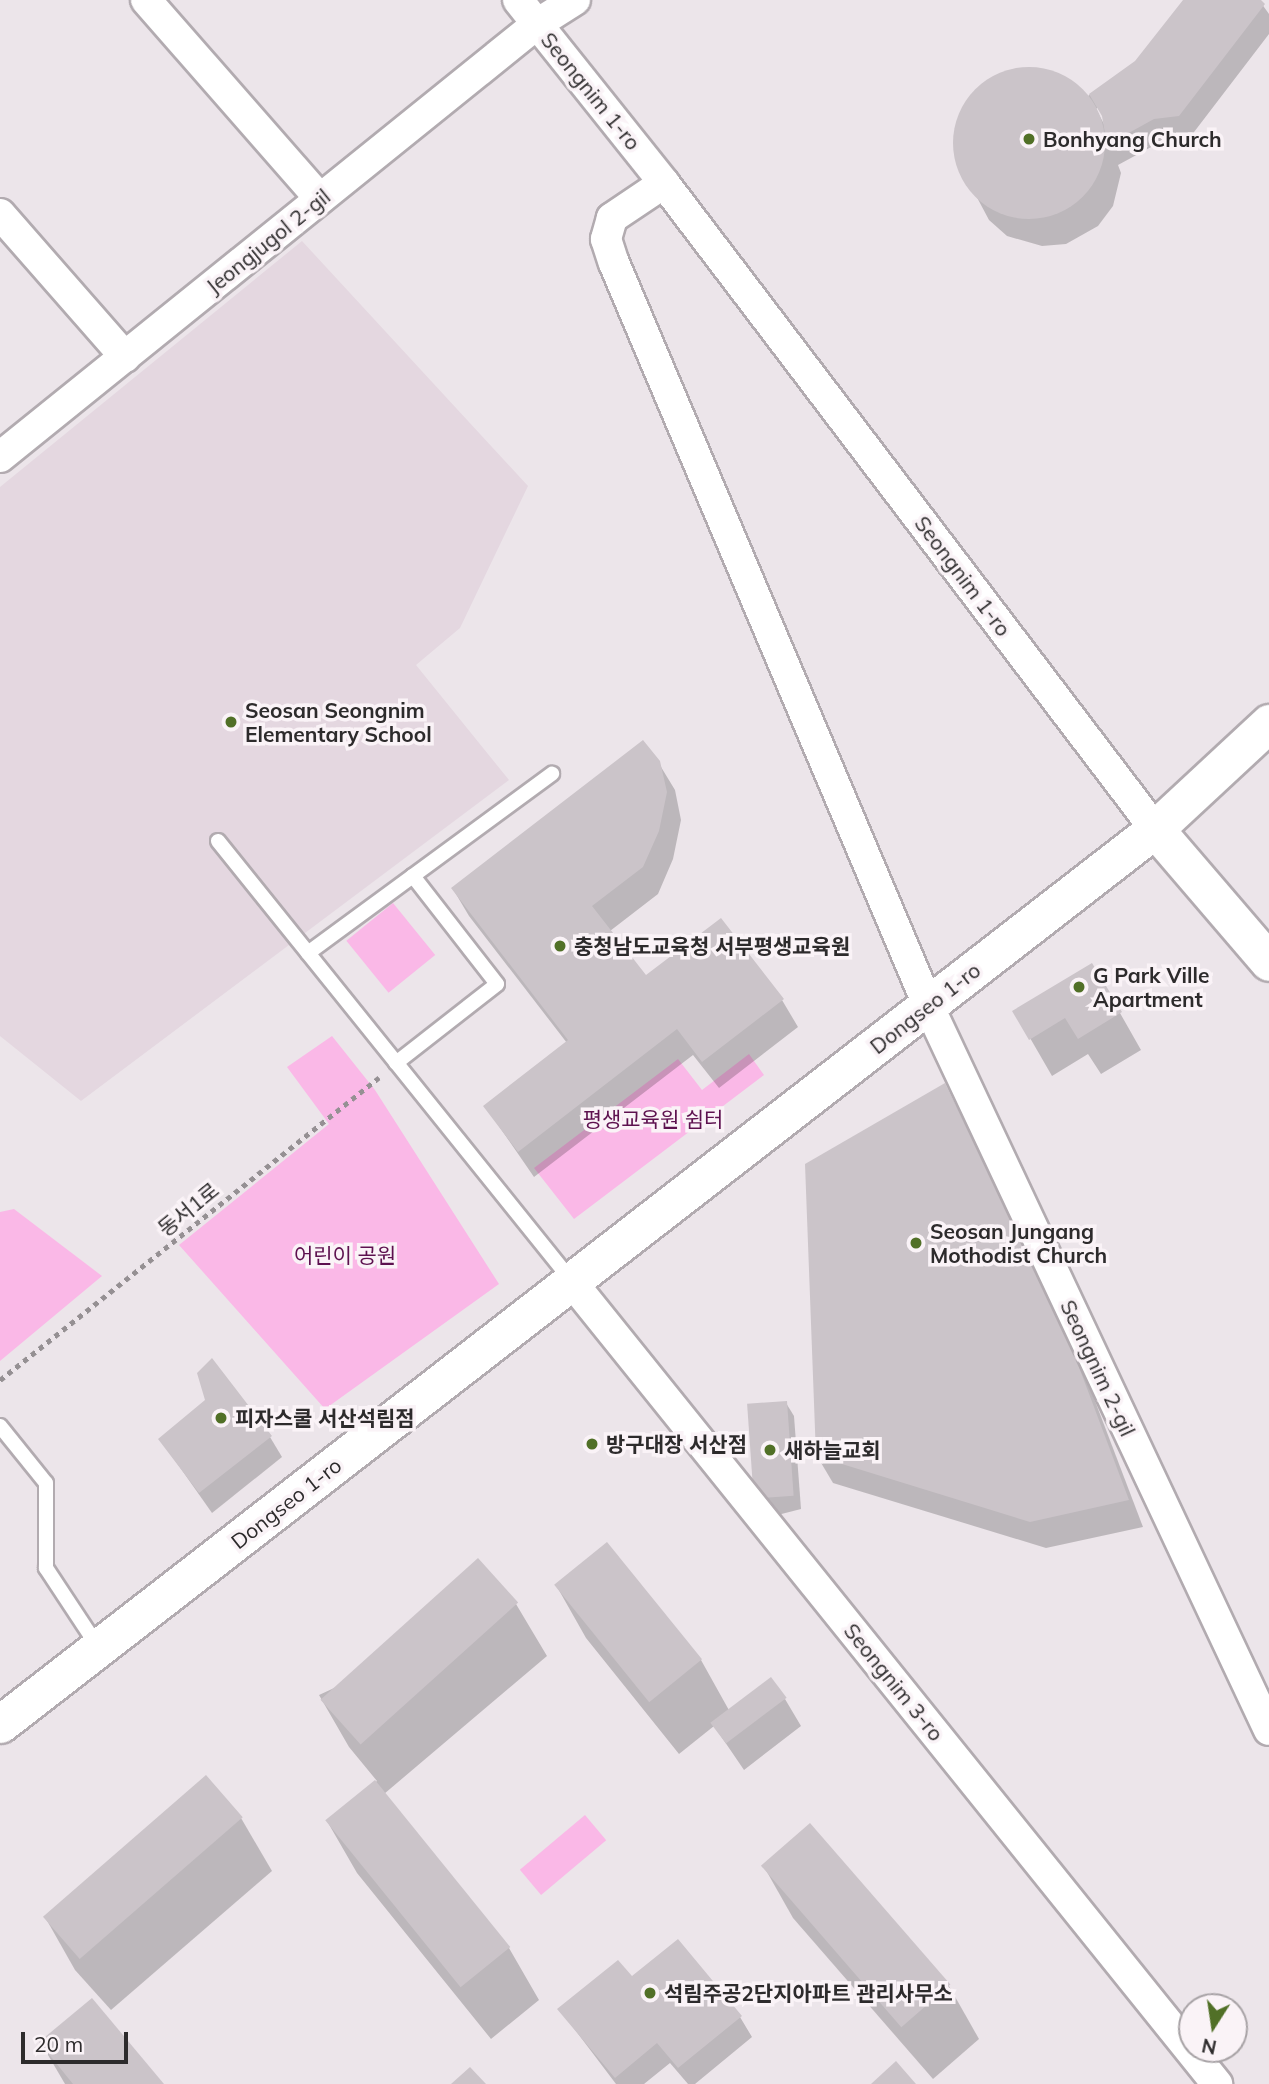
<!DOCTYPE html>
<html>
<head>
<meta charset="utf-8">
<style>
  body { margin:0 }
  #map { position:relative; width:1269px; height:2084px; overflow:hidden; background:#ece5ea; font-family:Mulish,"Noto Sans KR",sans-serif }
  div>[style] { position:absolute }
  .built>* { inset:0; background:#e4d7e0 }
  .green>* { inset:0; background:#fab8e7; transform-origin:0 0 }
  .shadow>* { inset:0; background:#0003 }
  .building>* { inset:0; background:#cbc4c9; transform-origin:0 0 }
  .round { border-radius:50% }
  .path>* { height:4.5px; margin-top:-2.25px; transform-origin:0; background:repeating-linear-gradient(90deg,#959093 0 5px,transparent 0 10px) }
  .roads { filter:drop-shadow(2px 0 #b2abb0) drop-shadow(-2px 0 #b2abb0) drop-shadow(0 2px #b2abb0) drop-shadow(0 -2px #b2abb0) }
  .service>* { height:14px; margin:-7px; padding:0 7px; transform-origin:7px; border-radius:7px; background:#fff }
  .minor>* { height:30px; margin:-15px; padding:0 15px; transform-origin:15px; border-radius:15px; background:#fff }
  .tertiary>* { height:37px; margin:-18.5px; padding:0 18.5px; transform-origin:18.5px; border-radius:18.5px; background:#fff }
  .dots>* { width:19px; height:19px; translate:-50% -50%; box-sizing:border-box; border:4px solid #faf3f7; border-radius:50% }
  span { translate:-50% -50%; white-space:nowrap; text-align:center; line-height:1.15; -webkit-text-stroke:7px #faf3f7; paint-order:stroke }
  .street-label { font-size:21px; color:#2d2b2c }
  .poi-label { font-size:21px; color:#2d2b2c; font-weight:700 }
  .left { translate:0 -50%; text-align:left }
  .park-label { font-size:21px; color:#5d114f }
  .north { position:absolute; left:1178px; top:1993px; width:70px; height:70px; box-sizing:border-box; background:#faf3f7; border:2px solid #a8a3a6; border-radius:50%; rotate:192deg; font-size:19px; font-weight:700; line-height:28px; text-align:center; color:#2d2b2c }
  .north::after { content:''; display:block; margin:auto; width:24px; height:32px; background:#517027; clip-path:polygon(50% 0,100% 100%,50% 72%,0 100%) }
  .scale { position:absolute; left:21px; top:2032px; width:107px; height:32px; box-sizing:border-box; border:4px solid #2d2b2c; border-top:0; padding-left:9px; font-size:21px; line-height:24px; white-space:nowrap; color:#2d2b2c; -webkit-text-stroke:5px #faf3f7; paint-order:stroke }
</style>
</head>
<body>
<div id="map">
  <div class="built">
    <div style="clip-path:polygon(302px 241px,528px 486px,460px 628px,416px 665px,509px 780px,81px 1101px,0 1036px,0 487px)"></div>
  </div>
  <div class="green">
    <div style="left:393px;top:903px;width:67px;height:60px;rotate:51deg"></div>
    <div style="clip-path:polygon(332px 1036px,375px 1090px,499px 1284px,325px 1409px,179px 1245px,329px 1124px,287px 1067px)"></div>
    <div style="clip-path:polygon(749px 1054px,764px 1075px,574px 1219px,534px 1168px,678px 1059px,702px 1090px)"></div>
    <div style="clip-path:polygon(14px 1209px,102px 1276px,0 1361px,0 1212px)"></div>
    <div style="left:585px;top:1815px;width:33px;height:85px;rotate:50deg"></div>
  </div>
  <div class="shadow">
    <div style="clip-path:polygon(evenodd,1185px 0,1259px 0,1269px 14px,1269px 34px,1191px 136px,1166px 139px,1118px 165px,1121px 173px,1113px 206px,1098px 226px,1066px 244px,1042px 246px,1007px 236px,989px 220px,956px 158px,955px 134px,962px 110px,976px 91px,996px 76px,1020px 69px,1057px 73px,1088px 96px,1136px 62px,1185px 0,1098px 107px,1104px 117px,1104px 124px,1096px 109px,1098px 107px)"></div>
    <div style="clip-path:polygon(658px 762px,675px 790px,681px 820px,673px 859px,658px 894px,610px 931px,646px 977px,782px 1000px,798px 1027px,719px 1088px,693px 1055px,534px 1177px,485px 1106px,567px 1043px,469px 916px,453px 889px)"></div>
    <div style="clip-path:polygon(1015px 1012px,1120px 1013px,1141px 1050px,1101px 1074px,1088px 1054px,1052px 1076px)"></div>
    <div style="clip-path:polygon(945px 1085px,1076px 1351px,1143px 1527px,1046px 1548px,833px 1483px,817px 1456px)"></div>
    <div style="clip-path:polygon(786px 1403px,794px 1416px,801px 1509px,762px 1519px)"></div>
    <div style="clip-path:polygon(270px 1437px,282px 1457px,212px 1513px,160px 1439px)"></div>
    <div style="clip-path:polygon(607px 1545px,701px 1660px,730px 1712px,785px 1699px,801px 1726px,744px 1770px,714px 1726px,679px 1754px,586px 1638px,556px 1585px)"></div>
    <div style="clip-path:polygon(516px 1604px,547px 1656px,384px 1794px,509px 1948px,539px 2000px,491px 2039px,357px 1873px,327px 1821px,377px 1781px,349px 1747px,319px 1695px)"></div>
    <div style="clip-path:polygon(241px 1818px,272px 1871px,111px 2010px,75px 1970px,45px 1917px)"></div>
    <div style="clip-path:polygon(809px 1825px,949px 1986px,979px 2039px,933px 2079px,793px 1918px,763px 1865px)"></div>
    <div style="clip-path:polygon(632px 1979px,740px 2017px,752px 2037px,695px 2084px,688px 2084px,670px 2063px,644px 2084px,616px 2084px,560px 2010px)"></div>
    <div style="clip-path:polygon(41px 2043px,162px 2084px,65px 2084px)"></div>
  </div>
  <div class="building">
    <div style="clip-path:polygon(1183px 0,1261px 0,1265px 4px,1179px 116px,1154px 119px,1107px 145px,1102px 116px,1089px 94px,1135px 61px)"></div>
    <div class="round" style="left:953px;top:67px;width:152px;height:152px"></div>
    <div style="clip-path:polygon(643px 740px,660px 761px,667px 792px,659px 831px,643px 867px,592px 906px,646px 975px,721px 918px,784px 999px,702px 1062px,677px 1029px,518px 1152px,483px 1106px,568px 1040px,451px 888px)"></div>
    <div style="clip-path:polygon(1092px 963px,1122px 1012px,1078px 1039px,1065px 1018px,1029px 1040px,1012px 1011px)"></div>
    <div style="clip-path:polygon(945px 1083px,1062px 1322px,1129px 1500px,1030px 1522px,816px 1456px,805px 1164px)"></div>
    <div style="clip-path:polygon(212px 1358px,272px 1436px,199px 1493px,158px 1439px,205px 1400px,197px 1373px)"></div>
    <div style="left:787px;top:1401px;width:95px;height:40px;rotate:86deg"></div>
    <div style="left:607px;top:1542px;width:151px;height:68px;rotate:51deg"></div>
    <div style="left:478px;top:1558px;width:60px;height:212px;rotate:48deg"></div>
    <div style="left:771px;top:1677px;width:26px;height:76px;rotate:53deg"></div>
    <div style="left:206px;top:1775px;width:56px;height:216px;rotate:49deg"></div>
    <div style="left:375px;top:1780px;width:215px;height:64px;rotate:51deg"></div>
    <div style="left:810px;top:1823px;width:214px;height:65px;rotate:49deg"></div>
    <div style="clip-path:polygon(678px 1939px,742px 2016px,678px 2068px,657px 2043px,615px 2078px,557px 2009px,618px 1960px,632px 1976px)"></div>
    <div style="clip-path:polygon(92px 1998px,164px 2084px,73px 2084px,39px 2042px)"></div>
    <div style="clip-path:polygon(896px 2061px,916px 2084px,871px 2084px)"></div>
    <div style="clip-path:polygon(470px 2067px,486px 2084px,451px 2084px)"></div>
  </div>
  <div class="path">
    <div style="left:0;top:1380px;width:485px;rotate:-38.6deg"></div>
  </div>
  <div class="roads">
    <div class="service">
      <div style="left:218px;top:841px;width:563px;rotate:51.2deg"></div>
      <div style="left:308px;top:953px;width:303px;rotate:-36.3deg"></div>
      <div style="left:396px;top:1063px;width:128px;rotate:-38deg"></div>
      <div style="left:497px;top:984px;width:137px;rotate:-127.9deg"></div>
      <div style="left:0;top:1426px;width:73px;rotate:51.1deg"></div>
      <div style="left:46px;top:1483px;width:85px;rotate:90deg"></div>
      <div style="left:46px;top:1568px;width:95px;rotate:56.6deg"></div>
    </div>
    <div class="minor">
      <div style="left:146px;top:0;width:264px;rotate:48.8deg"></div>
      <div style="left:518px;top:0;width:234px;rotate:51.4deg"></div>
      <div style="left:664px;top:183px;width:811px;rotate:52.76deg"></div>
      <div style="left:664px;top:183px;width:63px;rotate:146.1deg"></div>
      <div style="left:612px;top:218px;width:22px;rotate:106deg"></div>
      <div style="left:606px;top:239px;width:25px;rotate:72deg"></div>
      <div style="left:614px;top:263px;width:806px;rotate:67.06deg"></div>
      <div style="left:928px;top:1005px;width:801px;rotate:64.81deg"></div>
      <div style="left:0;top:214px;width:190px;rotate:48.8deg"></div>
      <div style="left:0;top:457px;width:690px;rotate:-38.88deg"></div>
      <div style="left:537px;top:24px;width:45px;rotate:-32.3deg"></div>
      <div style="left:571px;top:1281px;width:1031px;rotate:51.18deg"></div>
    </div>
    <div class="tertiary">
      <div style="left:1155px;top:829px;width:175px;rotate:49.4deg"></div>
      <div style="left:0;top:1724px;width:1461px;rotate:-37.77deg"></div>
      <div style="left:1155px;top:829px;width:156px;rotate:-42.9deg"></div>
    </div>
  </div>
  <div class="dots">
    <div style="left:1029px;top:139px;background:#517027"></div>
    <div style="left:231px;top:722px;background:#517027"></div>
    <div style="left:560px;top:946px;background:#517027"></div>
    <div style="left:1079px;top:987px;background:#517027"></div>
    <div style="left:916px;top:1243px;background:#517027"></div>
    <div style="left:221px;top:1418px;background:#517027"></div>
    <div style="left:592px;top:1444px;background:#517027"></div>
    <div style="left:770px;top:1450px;background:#517027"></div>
    <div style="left:650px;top:1993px;background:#517027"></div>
  </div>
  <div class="street-label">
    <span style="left:591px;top:91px;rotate:51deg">Seongnim 1-ro</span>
    <span style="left:268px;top:241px;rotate:-39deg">Jeongjugol 2-gil</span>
    <span style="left:963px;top:576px;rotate:53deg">Seongnim 1-ro</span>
    <span style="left:925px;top:1008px;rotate:-38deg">Dongseo 1-ro</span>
    <span style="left:188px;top:1209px;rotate:-39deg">동서1로</span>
    <span style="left:1098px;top:1368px;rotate:65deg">Seongnim 2-gil</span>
    <span style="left:286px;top:1503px;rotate:-38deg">Dongseo 1-ro</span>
    <span style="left:894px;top:1682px;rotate:51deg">Seongnim 3-ro</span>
  </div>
  <div class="poi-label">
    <span class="left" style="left:1043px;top:139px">Bonhyang Church</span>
    <span class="left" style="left:245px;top:722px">Seosan Seongnim<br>Elementary School</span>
    <span class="left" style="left:574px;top:946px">충청남도교육청 서부평생교육원</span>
    <span class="left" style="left:1093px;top:987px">G Park Ville<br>Apartment</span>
    <span class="left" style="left:930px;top:1243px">Seosan Jungang<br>Mothodist Church</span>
    <span class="left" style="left:235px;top:1418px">피자스쿨 서산석림점</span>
    <span class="left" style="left:606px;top:1444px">방구대장 서산점</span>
    <span class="left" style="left:784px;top:1450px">새하늘교회</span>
    <span class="left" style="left:664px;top:1993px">석림주공2단지아파트 관리사무소</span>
  </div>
  <div class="park-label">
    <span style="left:653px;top:1119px">평생교육원 쉼터</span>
    <span style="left:345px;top:1255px">어린이 공원</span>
  </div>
  <div class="north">N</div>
  <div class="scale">20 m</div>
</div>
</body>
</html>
